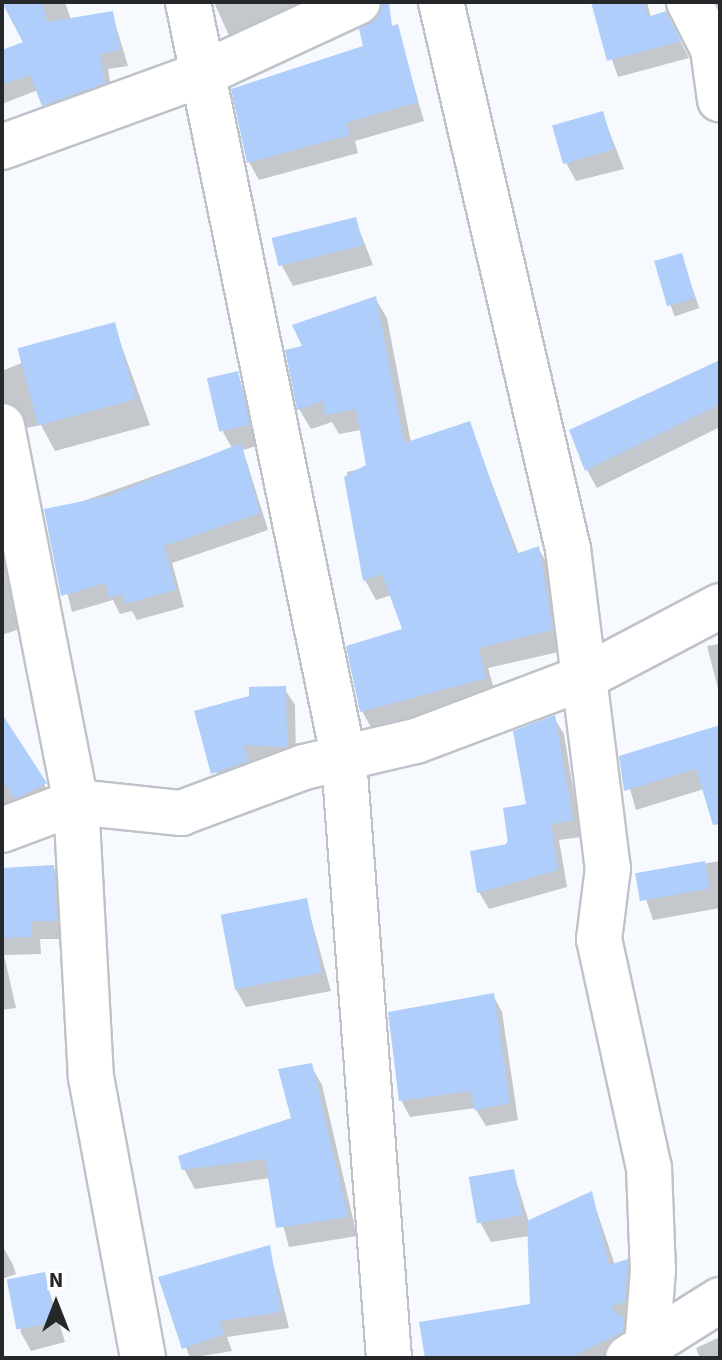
<!DOCTYPE html>
<html>
<head>
<meta charset="utf-8">
<style>
  body { margin:0 }
  #map { position:relative; width:722px; height:1360px; overflow:hidden; background:#f6f9fe; font-family:"Source Sans 3",sans-serif }
  div>[style] { position:absolute }
  .shadow>* { inset:0; background:#0003; transform-origin:0 0 }
  .building>* { inset:0; background:#afcefb; transform-origin:0 0 }
  .roads { filter:drop-shadow(2px 0 #bfc3c9) drop-shadow(-2px 0 #bfc3c9) drop-shadow(0 2px #bfc3c9) drop-shadow(0 -2px #bfc3c9) }
  .minor>* { height:44px; margin:-22px; padding:0 22px; transform-origin:22px; border-radius:22px; background:#fff }
  span { translate:-50% -50%; white-space:nowrap; text-align:center; line-height:1.15; -webkit-text-stroke:7px #fff; paint-order:stroke }
  .frame { position:absolute; inset:0; border:4px solid #26272a; pointer-events:none }
  .north { position:absolute; left:16px; top:1264px; width:80px; height:80px; -webkit-text-stroke:6px #fff; paint-order:stroke; rotate:0deg; font-size:22px; font-weight:700; line-height:32px; text-align:center; color:#26272a }
  .north::after { content:''; display:block; margin:auto; width:28px; height:36px; background:#26272a; clip-path:polygon(50% 0,100% 100%,50% 72%,0 100%) }
</style>
</head>
<body>
<div id="map">
  <div class="shadow">
    <div style="clip-path:polygon(2px 2px,65px 2px,71px 20px,112px 13px,128px 66px,108px 69px,113px 99px,53px 121px,38px 90px,2px 104px,2px 52px,24px 44px)"></div>
    <div style="clip-path:polygon(214px 2px,330px 2px,230px 38px)"></div>
    <div style="clip-path:polygon(592px 2px,647px 2px,651px 18px,675px 30px,689px 58px,618px 77px)"></div>
    <div style="clip-path:polygon(397px 27px,424px 121px,355px 141px,358px 153px,259px 180px,249px 162px,366px 47px)"></div>
    <div style="clip-path:polygon(602px 113px,624px 169px,576px 181px,565px 161px)"></div>
    <div style="clip-path:polygon(355px 219px,373px 265px,293px 286px,282px 266px)"></div>
    <div style="left:681px;top:255px;width:56px;height:26px;rotate:71deg"></div>
    <div style="clip-path:polygon(375px 298px,387px 318px,411px 443px,469px 423px,519px 555px,538px 548px,550px 568px,563px 651px,488px 668px,497px 699px,373px 731px,362px 711px,405px 631px,392px 595px,376px 600px,365px 580px,347px 472px,368px 467px,361px 430px,339px 434px,332px 422px,311px 429px,299px 409px,305px 347px)"></div>
    <div style="clip-path:polygon(114px 325px,150px 425px,55px 451px,41px 425px,2px 433px,2px 371px)"></div>
    <div style="clip-path:polygon(718px 357px,720px 357px,720px 427px,597px 488px,587px 470px,720px 364px)"></div>
    <div style="clip-path:polygon(238px 374px,260px 445px,243px 450px,268px 530px,172px 563px,184px 607px,137px 620px,132px 611px,120px 614px,113px 600px,72px 612px,47px 514px,232px 448px,223px 432px)"></div>
    <div style="clip-path:polygon(2px 543px,22px 628px,2px 635px)"></div>
    <div style="clip-path:polygon(720px 644px,720px 696px,707px 646px)"></div>
    <div style="clip-path:polygon(284px 688px,295px 705px,296px 764px,252px 762px,257px 779px,223px 791px,197px 712px)"></div>
    <div style="clip-path:polygon(2px 717px,55px 802px,2px 819px)"></div>
    <div style="clip-path:polygon(554px 718px,564px 734px,581px 837px,559px 840px,567px 887px,489px 909px,479px 892px,528px 805px)"></div>
    <div style="clip-path:polygon(720px 727px,720px 812px,704px 789px,636px 810px,621px 757px)"></div>
    <div style="clip-path:polygon(720px 861px,720px 908px,653px 920px,638px 875px)"></div>
    <div style="clip-path:polygon(53px 867px,64px 885px,67px 939px,40px 939px,41px 954px,4px 955px,16px 1008px,2px 1010px,2px 870px)"></div>
    <div style="clip-path:polygon(306px 901px,331px 991px,246px 1007px,235px 988px,222px 916px)"></div>
    <div style="clip-path:polygon(493px 995px,502px 1012px,518px 1120px,486px 1126px,475px 1108px,410px 1117px,401px 1100px)"></div>
    <div style="clip-path:polygon(311px 1066px,322px 1085px,357px 1236px,289px 1247px,270px 1178px,195px 1189px,184px 1169px,293px 1120px)"></div>
    <div style="clip-path:polygon(513px 1171px,529px 1222px,591px 1194px,615px 1265px,627px 1261px,639px 1283px,630px 1358px,427px 1358px,532px 1305px,529px 1236px,491px 1242px,480px 1222px)"></div>
    <div style="clip-path:polygon(3px 1236px,16px 1274px,2px 1279px,2px 1245px,13px 1265px)"></div>
    <div style="clip-path:polygon(269px 1247px,289px 1328px,227px 1337px,232px 1351px,190px 1358px,160px 1278px)"></div>
    <div style="clip-path:polygon(44px 1274px,65px 1342px,31px 1351px,20px 1331px)"></div>
    <div style="clip-path:polygon(720px 1337px,720px 1358px,700px 1358px,696px 1348px)"></div>
  </div>
  <div class="building">
    <div style="clip-path:polygon(2px 2px,42px 2px,47px 22px,113px 11px,120px 50px,100px 54px,105px 83px,42px 106px,30px 75px,2px 85px,2px 50px,23px 42px)"></div>
    <div style="clip-path:polygon(383px 2px,389px 2px,392px 26px,398px 24px,418px 102px,346px 123px,350px 135px,247px 163px,231px 89px,363px 46px,359px 29px,378px 17px)"></div>
    <div style="clip-path:polygon(591px 2px,644px 2px,648px 17px,666px 11px,681px 41px,607px 61px)"></div>
    <div style="left:603px;top:111px;width:40px;height:53px;rotate:74deg"></div>
    <div style="left:356px;top:217px;width:29px;height:87px;rotate:76deg"></div>
    <div style="left:682px;top:253px;width:47px;height:29px;rotate:74deg"></div>
    <div style="clip-path:polygon(376px 296px,404px 443px,470px 421px,516px 554px,539px 546px,553px 630px,478px 648px,487px 678px,360px 712px,346px 646px,402px 629px,382px 574px,363px 581px,344px 477px,366px 465px,356px 409px,325px 415px,323px 401px,297px 410px,285px 350px,302px 346px,292px 325px)"></div>
    <div style="left:115px;top:322px;width:80px;height:101px;rotate:75deg"></div>
    <div style="clip-path:polygon(720px 360px,720px 404px,585px 471px,569px 430px)"></div>
    <div style="left:238px;top:371px;width:55px;height:32px;rotate:77deg"></div>
    <div style="clip-path:polygon(241px 443px,260px 513px,164px 546px,176px 590px,125px 604px,123px 594px,109px 598px,105px 583px,61px 596px,44px 509px,109px 496px)"></div>
    <div style="clip-path:polygon(286px 686px,287px 747px,244px 745px,248px 761px,211px 774px,194px 711px,249px 696px,249px 687px)"></div>
    <div style="clip-path:polygon(2px 714px,47px 783px,15px 799px,2px 779px)"></div>
    <div style="clip-path:polygon(555px 715px,573px 820px,551px 824px,558px 870px,477px 893px,470px 851px,508px 844px,503px 808px,526px 804px,513px 731px)"></div>
    <div style="clip-path:polygon(720px 725px,720px 824px,713px 825px,696px 769px,624px 791px,619px 756px)"></div>
    <div style="left:705px;top:861px;width:28px;height:71px;rotate:80deg"></div>
    <div style="clip-path:polygon(54px 865px,57px 921px,31px 921px,32px 937px,2px 938px,2px 868px)"></div>
    <div style="left:307px;top:898px;width:76px;height:88px;rotate:79deg"></div>
    <div style="clip-path:polygon(494px 993px,510px 1103px,474px 1110px,471px 1091px,399px 1101px,388px 1012px)"></div>
    <div style="clip-path:polygon(312px 1063px,348px 1217px,276px 1228px,265px 1159px,182px 1170px,178px 1156px,291px 1118px,278px 1069px)"></div>
    <div style="left:514px;top:1169px;width:47px;height:46px;rotate:80deg"></div>
    <div style="clip-path:polygon(592px 1191px,609px 1265px,628px 1259px,625px 1301px,610px 1308px,624px 1318px,623px 1332px,569px 1358px,425px 1358px,419px 1322px,530px 1304px,527px 1221px)"></div>
    <div style="clip-path:polygon(270px 1245px,281px 1312px,220px 1321px,224px 1334px,182px 1349px,158px 1277px)"></div>
    <div style="left:45px;top:1272px;width:51px;height:39px;rotate:79deg"></div>
  </div>
  <div class="roads">
    <div class="minor">
      <div style="left:188px;top:2px;width:774px;rotate:78.37deg"></div>
      <div style="left:344px;top:760px;width:600px;rotate:85.7deg"></div>
      <div style="left:441px;top:2px;width:562px;rotate:76.93deg"></div>
      <div style="left:568px;top:549px;width:321px;rotate:82.9deg"></div>
      <div style="left:608px;top:868px;width:72px;rotate:97.2deg"></div>
      <div style="left:599px;top:939px;width:234px;rotate:77.7deg"></div>
      <div style="left:649px;top:1168px;width:102px;rotate:87.8deg"></div>
      <div style="left:653px;top:1270px;width:88px;rotate:94.5deg"></div>
      <div style="left:689px;top:2px;width:53px;rotate:62.9deg"></div>
      <div style="left:713px;top:49px;width:51px;rotate:82.2deg"></div>
      <div style="left:2px;top:147px;width:211px;rotate:-20deg"></div>
      <div style="left:200px;top:75px;width:174px;rotate:-24.8deg"></div>
      <div style="left:2px;top:426px;width:383px;rotate:78.9deg"></div>
      <div style="left:76px;top:802px;width:275px;rotate:86.9deg"></div>
      <div style="left:91px;top:1077px;width:286px;rotate:79.5deg"></div>
      <div style="left:2px;top:830px;width:79px;rotate:-20.7deg"></div>
      <div style="left:76px;top:802px;width:106px;rotate:6deg"></div>
      <div style="left:181px;top:813px;width:131px;rotate:-20.5deg"></div>
      <div style="left:304px;top:767px;width:115px;rotate:-13.1deg"></div>
      <div style="left:416px;top:741px;width:178px;rotate:-20.7deg"></div>
      <div style="left:583px;top:678px;width:155px;rotate:-27.7deg"></div>
      <div style="left:628px;top:1358px;width:109px;rotate:-32.2deg"></div>
    </div>
  </div>
  <div class="frame"></div>
  <div class="north">N</div>
</div>
</body>
</html>
